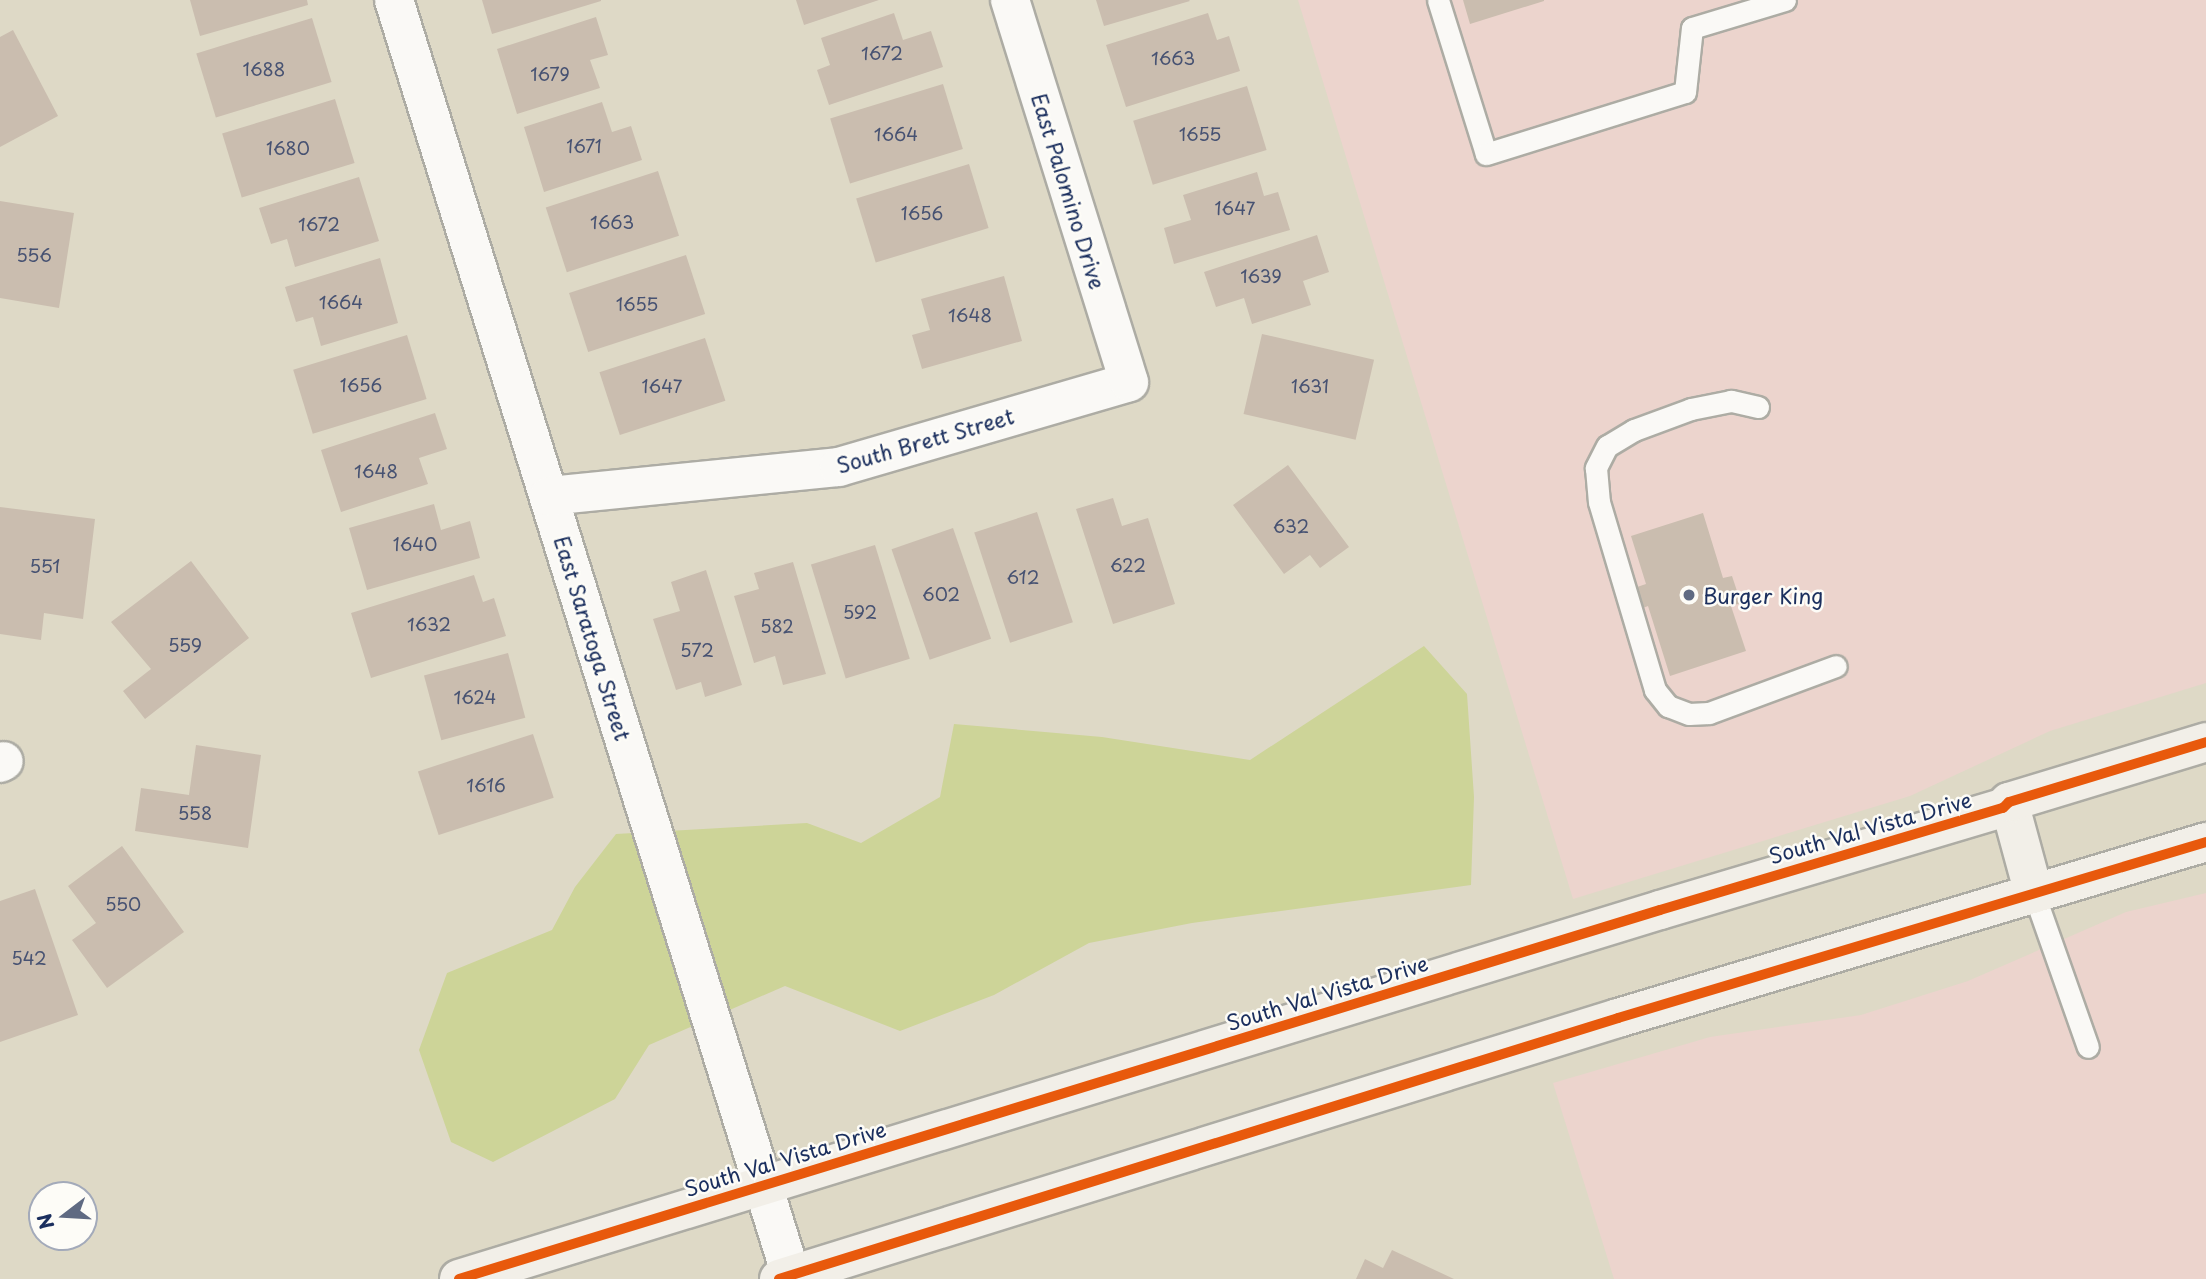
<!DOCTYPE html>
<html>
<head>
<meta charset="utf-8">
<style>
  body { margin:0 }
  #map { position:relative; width:2206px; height:1279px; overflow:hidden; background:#ded9c6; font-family:"Playpen Sans",sans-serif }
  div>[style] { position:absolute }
  .built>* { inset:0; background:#ecd4cd }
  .green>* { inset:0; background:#cdd498 }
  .building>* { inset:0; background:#cabdaf; transform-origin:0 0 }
  .roads { filter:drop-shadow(2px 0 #adaca4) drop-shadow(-2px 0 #adaca4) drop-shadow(0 2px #adaca4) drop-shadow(0 -2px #adaca4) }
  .service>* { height:21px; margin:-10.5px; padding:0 10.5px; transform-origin:10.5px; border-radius:10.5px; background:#faf9f6 }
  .minor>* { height:38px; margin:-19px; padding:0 19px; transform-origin:19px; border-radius:19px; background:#faf9f6 }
  .secondary>* { height:38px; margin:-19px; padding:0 19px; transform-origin:19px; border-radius:19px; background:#f2efe8 }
  .cycleway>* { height:10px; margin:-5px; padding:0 5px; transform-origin:5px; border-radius:5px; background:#e8590c }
  .dots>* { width:19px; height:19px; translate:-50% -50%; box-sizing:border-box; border:4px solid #fdfcf7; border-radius:50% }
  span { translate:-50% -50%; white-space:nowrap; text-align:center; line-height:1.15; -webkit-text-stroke:5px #fdfcf7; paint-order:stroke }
  .number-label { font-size:18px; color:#475272 }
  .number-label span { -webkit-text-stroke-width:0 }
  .street-label { font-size:21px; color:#1b2f5e }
  .poi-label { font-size:21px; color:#1b2f5e }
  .left { translate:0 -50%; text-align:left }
  .north { position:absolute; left:28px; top:1181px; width:70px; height:70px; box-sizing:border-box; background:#fdfcf7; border:2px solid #a3aaba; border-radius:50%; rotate:253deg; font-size:19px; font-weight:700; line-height:28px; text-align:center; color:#1b2f5e }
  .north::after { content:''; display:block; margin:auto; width:24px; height:32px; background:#5f6a82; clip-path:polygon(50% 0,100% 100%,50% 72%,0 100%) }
</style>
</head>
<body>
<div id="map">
  <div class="built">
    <div style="clip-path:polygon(1298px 0,2206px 0,2206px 683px,2050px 731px,1910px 796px,1573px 899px)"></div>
    <div style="clip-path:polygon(2206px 893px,2206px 1279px,1614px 1279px,1553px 1083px,1710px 1037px,1861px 1015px,1968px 981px,2126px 912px)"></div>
  </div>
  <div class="green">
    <div style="clip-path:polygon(1424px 646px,1467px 694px,1474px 797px,1471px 885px,1192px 923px,1089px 943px,994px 995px,900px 1031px,785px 986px,649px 1045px,615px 1099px,493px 1162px,451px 1142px,419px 1050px,447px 973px,552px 930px,575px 887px,616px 834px,807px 823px,861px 843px,940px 797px,954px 724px,1102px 737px,1250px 760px)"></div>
  </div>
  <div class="building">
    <div style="clip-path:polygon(190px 0,307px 0,308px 5px,200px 36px)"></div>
    <div style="clip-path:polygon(482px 0,601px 0,601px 1px,492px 34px)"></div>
    <div style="clip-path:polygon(796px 0,879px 0,804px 25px)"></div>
    <div style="clip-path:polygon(1096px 0,1189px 0,1190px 1px,1104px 26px)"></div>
    <div style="clip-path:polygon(1463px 0,1544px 0,1544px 1px,1470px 24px)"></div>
    <div style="clip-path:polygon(894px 13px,903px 40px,931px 31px,943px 67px,829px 105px,817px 70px,830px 65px,821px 38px)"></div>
    <div style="clip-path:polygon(1208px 13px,1217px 40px,1229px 36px,1240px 71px,1126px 107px,1106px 45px)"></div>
    <div style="clip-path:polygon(596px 17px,608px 55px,590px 60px,600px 88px,517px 114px,497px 49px)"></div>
    <div style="left:312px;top:18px;width:67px;height:121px;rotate:73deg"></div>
    <div style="clip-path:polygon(13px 30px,58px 116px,0 147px,0 37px)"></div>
    <div style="left:943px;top:84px;width:68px;height:118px;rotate:73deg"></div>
    <div style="left:1247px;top:86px;width:67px;height:119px;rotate:73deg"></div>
    <div style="left:335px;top:99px;width:67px;height:118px;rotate:73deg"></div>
    <div style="clip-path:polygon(602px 102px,612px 132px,631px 126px,642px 160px,544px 192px,524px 127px)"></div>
    <div style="left:969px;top:164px;width:67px;height:118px;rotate:73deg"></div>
    <div style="left:658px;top:171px;width:68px;height:118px;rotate:72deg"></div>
    <div style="clip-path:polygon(1257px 172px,1264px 196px,1278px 192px,1290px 230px,1174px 264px,1164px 228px,1191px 220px,1183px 195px)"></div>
    <div style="clip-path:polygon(359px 177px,379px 241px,295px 267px,287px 239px,271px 244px,259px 208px)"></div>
    <div style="clip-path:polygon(0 201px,74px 213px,59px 308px,0 298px)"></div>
    <div style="clip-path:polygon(1317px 235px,1329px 272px,1303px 281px,1311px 305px,1252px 324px,1244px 298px,1216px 307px,1204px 272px)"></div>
    <div style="left:686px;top:255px;width:62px;height:123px;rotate:72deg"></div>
    <div style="clip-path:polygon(380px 258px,398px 323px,321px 346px,313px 317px,296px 322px,285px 287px)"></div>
    <div style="clip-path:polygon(1004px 276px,1022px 341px,922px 369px,912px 335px,930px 330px,921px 299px)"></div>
    <div style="left:1262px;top:334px;width:115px;height:82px;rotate:13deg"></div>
    <div style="left:407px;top:335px;width:67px;height:119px;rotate:73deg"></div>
    <div style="left:705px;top:338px;width:66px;height:111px;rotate:72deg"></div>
    <div style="clip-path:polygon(435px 413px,447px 449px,419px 458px,428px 484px,341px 512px,321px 450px)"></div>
    <div style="clip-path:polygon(1288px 465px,1349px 547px,1320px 568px,1310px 555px,1284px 574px,1233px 505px)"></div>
    <div style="clip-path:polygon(1113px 498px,1122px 526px,1148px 518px,1175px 604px,1113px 624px,1076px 509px)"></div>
    <div style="clip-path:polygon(434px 504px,441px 530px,470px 521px,480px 558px,367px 590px,349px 528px)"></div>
    <div style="clip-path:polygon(0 507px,95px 519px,83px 619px,44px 613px,41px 640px,0 634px)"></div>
    <div style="left:1037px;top:512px;width:116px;height:66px;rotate:72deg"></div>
    <div style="clip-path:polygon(1703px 513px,1723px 578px,1732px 576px,1741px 603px,1731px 606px,1746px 651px,1670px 676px,1648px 606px,1643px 608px,1637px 587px,1646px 584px,1631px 536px)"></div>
    <div style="left:953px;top:528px;width:117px;height:65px;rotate:71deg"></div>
    <div style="left:875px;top:545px;width:119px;height:67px;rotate:73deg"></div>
    <div style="clip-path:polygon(191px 561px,249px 638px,145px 719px,123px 691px,151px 669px,111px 622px)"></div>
    <div style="clip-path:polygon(793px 562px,826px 674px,783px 685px,775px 656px,754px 663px,734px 596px,759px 589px,754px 573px)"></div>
    <div style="clip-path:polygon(706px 570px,742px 685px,705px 697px,701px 682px,676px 690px,653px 619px,680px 611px,671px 582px)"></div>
    <div style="clip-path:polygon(474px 575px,483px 602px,494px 598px,506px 636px,371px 678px,351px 613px)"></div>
    <div style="left:508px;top:653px;width:67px;height:87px;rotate:75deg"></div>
    <div style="left:533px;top:734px;width:67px;height:121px;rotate:72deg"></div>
    <div style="clip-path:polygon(196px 745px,261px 755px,248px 848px,135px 831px,141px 788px,189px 795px)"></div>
    <div style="clip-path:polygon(122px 846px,184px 932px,107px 988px,72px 940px,96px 923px,68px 886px)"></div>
    <div style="clip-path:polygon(35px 889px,78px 1015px,0 1042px,0 901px)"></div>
    <div style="clip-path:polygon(1392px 1250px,1454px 1279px,1356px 1279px,1365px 1259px,1383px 1268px)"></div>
  </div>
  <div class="roads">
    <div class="service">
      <div style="left:1438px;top:0;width:161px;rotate:72.7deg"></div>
      <div style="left:1486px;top:154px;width:208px;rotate:-17.3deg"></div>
      <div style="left:1685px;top:92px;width:64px;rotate:-83.8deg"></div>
      <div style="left:1692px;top:28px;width:97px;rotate:-16.8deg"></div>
      <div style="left:1758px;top:407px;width:28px;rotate:-167deg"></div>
      <div style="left:1731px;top:401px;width:41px;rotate:168.7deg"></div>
      <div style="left:1691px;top:409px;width:61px;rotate:159.8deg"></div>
      <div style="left:1634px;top:430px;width:31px;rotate:149deg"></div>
      <div style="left:1607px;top:446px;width:25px;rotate:117deg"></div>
      <div style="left:1596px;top:468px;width:34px;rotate:85deg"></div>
      <div style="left:1599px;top:502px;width:196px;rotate:73.4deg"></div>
      <div style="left:1655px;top:690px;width:21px;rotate:51deg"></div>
      <div style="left:1668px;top:706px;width:22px;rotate:21deg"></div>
      <div style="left:1689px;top:714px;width:20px;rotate:-3deg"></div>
      <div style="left:1709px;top:713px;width:135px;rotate:-20.3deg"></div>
      <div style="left:2034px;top:894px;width:162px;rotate:70.6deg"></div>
    </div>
    <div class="minor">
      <div style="left:394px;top:0;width:1339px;rotate:72.71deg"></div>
      <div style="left:549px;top:496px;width:291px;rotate:-5.7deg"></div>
      <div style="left:839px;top:467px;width:302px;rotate:-16.3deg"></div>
      <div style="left:1129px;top:382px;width:400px;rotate:-107.3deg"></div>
      <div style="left:0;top:763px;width:4px;rotate:-27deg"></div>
    </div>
    <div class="secondary">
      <div style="left:2009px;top:802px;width:95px;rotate:74.8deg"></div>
      <div style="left:459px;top:1279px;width:1256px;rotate:-17.08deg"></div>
      <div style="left:1660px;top:910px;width:358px;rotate:-16.6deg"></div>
      <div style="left:2003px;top:808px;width:8px;rotate:-45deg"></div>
      <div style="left:2009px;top:802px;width:206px;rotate:-16.9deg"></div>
      <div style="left:779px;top:1279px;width:879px;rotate:-17.28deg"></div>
      <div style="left:1618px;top:1018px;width:614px;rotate:-16.66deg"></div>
    </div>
  </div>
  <div class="cycleway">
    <div style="left:459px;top:1279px;width:1256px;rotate:-17.08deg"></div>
    <div style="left:1660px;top:910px;width:358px;rotate:-16.6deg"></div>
    <div style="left:2003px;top:808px;width:8px;rotate:-45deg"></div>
    <div style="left:2009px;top:802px;width:206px;rotate:-16.9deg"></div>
    <div style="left:779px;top:1279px;width:879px;rotate:-17.28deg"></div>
    <div style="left:1618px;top:1018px;width:614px;rotate:-16.66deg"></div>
  </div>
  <div class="dots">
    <div style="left:1689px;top:595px;background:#5f6a82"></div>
  </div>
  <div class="number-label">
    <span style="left:882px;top:53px">1672</span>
    <span style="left:1173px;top:58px">1663</span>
    <span style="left:264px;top:69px">1688</span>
    <span style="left:550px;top:74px">1679</span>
    <span style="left:896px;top:134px">1664</span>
    <span style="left:1200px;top:134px">1655</span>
    <span style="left:584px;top:146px">1671</span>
    <span style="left:288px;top:148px">1680</span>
    <span style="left:1235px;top:208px">1647</span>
    <span style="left:922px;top:213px">1656</span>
    <span style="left:612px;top:222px">1663</span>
    <span style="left:319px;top:224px">1672</span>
    <span style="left:34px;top:255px">556</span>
    <span style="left:1261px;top:276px">1639</span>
    <span style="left:341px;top:302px">1664</span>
    <span style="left:637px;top:304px">1655</span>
    <span style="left:970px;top:315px">1648</span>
    <span style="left:361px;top:385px">1656</span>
    <span style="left:662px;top:386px">1647</span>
    <span style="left:1310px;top:386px">1631</span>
    <span style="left:376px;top:471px">1648</span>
    <span style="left:1291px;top:526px">632</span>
    <span style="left:415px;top:544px">1640</span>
    <span style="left:1128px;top:565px">622</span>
    <span style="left:45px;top:566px">551</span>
    <span style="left:1023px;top:577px">612</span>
    <span style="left:941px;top:594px">602</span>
    <span style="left:860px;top:612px">592</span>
    <span style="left:429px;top:624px">1632</span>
    <span style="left:777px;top:626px">582</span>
    <span style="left:185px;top:645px">559</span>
    <span style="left:697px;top:650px">572</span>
    <span style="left:475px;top:697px">1624</span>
    <span style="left:486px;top:785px">1616</span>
    <span style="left:195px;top:813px">558</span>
    <span style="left:123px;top:904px">550</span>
    <span style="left:29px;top:958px">542</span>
  </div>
  <div class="street-label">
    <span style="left:1069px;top:191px;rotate:73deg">East Palomino Drive</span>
    <span style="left:925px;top:440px;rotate:-16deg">South Brett Street</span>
    <span style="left:593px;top:638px;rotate:73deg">East Saratoga Street</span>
    <span style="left:1870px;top:827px;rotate:-16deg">South Val Vista Drive</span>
    <span style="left:1327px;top:992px;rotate:-17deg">South Val Vista Drive</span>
    <span style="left:785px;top:1158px;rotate:-17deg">South Val Vista Drive</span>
  </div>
  <div class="poi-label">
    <span class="left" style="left:1703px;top:595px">Burger King</span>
  </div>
  <div class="north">N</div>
</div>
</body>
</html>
